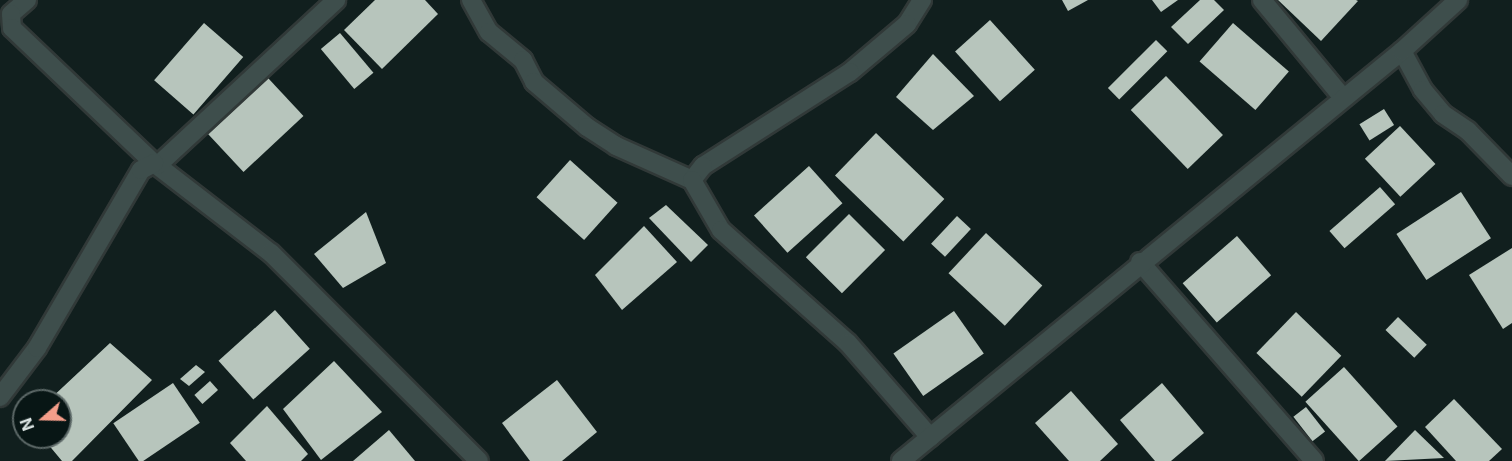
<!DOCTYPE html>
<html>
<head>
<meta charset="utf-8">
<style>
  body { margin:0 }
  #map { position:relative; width:1512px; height:461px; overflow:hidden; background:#111f1e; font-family:Inter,sans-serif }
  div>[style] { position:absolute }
  .building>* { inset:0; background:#b7c5bc; transform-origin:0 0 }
  .roads { filter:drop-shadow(2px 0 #313938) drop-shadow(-2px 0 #313938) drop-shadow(0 2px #313938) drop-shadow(0 -2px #313938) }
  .minor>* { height:18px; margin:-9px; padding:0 9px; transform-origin:9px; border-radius:9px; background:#3e4e4c }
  span { translate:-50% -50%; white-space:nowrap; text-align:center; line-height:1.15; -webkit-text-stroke:6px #081615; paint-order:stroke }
  .north { position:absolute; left:12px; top:389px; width:60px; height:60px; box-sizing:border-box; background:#081615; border:2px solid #5c6867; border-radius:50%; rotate:250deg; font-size:16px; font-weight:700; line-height:24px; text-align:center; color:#dae3e2 }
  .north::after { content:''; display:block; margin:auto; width:21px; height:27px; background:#f49e8a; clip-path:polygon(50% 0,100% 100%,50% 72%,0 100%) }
</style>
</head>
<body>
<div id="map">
  <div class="building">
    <div style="clip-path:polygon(375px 0,425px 0,438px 14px,382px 69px,344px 30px)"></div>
    <div style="clip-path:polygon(1062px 0,1088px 0,1068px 11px)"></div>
    <div style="clip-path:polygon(1152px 0,1178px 0,1161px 12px)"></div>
    <div style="clip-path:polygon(1200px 0,1214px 0,1224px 10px,1188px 44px,1171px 27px)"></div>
    <div style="clip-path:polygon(1278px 0,1356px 0,1358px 1px,1321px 41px)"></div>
    <div style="left:990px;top:20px;width:67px;height:47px;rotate:48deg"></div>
    <div style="left:204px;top:23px;width:52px;height:76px;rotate:41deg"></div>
    <div style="left:1233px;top:23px;width:74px;height:51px;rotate:41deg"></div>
    <div style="left:340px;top:33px;width:52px;height:25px;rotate:50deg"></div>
    <div style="left:1156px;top:40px;width:16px;height:68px;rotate:45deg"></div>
    <div style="clip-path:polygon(933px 54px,974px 96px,933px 130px,896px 97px)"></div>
    <div style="left:1166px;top:76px;width:82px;height:49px;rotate:46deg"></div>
    <div style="left:268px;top:78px;width:52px;height:82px;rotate:47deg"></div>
    <div style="left:1384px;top:109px;width:19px;height:29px;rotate:58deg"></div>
    <div style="left:1400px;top:126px;width:52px;height:48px;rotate:47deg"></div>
    <div style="left:876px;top:133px;width:95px;height:59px;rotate:44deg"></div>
    <div style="left:570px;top:160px;width:64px;height:50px;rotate:42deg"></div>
    <div style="left:809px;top:166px;width:50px;height:74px;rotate:48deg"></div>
    <div style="left:1380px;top:187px;width:23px;height:67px;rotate:49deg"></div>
    <div style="left:1461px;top:192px;width:55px;height:77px;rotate:57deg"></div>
    <div style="clip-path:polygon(666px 205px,708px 245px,691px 262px,649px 218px)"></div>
    <div style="clip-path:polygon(366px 212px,386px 263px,343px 288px,314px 254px)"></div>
    <div style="left:849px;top:214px;width:51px;height:61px;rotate:45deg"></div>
    <div style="left:957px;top:216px;width:19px;height:38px;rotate:43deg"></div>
    <div style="clip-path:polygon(644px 226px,677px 262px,622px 310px,595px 275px)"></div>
    <div style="left:986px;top:233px;width:77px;height:55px;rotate:43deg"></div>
    <div style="left:1237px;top:236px;width:52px;height:72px;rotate:49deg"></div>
    <div style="clip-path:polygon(1512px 248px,1512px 323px,1503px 329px,1469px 275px)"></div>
    <div style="left:275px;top:310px;width:52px;height:76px;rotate:48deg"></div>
    <div style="left:954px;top:311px;width:52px;height:74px;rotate:55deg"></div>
    <div style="left:1296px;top:312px;width:63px;height:57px;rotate:44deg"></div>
    <div style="left:1398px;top:317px;width:40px;height:18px;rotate:44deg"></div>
    <div style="clip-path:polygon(110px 343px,152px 380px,72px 461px,62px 461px,42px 437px,60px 437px,60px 401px,48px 401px)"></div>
    <div style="clip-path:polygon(334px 361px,382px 412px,321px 460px,283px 409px)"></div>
    <div style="clip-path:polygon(196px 365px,205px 372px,189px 386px,180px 379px)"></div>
    <div style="left:1344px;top:367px;width:80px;height:52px;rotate:48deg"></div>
    <div style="clip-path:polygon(557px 380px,597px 432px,562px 461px,530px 461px,502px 423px)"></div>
    <div style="left:210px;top:381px;width:12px;height:21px;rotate:48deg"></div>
    <div style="left:173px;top:383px;width:48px;height:72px;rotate:56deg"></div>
    <div style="clip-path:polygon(1162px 383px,1204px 433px,1171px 461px,1155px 461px,1120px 420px)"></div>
    <div style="clip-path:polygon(1071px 391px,1118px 444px,1100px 461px,1069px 461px,1035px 423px)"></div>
    <div style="clip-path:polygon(1454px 399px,1502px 449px,1489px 461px,1456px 461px,1425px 427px)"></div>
    <div style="clip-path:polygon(267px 406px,308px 454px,301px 461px,246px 461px,230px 443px)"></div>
    <div style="left:1306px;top:407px;width:31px;height:16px;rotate:52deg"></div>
    <div style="clip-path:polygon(389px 430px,415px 461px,353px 461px)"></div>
    <div style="clip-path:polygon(1415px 430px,1444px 458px,1385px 461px)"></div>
  </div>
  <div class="roads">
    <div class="minor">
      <div style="left:27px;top:0;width:21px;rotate:139deg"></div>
      <div style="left:11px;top:14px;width:14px;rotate:86deg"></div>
      <div style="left:12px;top:28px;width:196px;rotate:43.6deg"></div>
      <div style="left:154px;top:163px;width:148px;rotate:37.6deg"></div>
      <div style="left:271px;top:253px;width:294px;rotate:45deg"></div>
      <div style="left:471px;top:0;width:37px;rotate:61deg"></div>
      <div style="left:489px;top:32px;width:44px;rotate:39.5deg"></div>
      <div style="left:523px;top:60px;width:25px;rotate:63deg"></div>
      <div style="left:534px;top:82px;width:70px;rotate:40.3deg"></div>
      <div style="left:587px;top:127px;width:35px;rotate:33deg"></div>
      <div style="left:616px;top:146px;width:83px;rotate:24.1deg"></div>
      <div style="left:922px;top:0;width:28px;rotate:122deg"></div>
      <div style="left:907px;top:24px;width:75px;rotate:139.9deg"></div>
      <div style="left:850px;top:72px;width:174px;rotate:147.4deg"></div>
      <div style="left:703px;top:166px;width:18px;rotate:128deg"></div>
      <div style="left:692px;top:180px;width:58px;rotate:59.9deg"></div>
      <div style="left:721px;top:230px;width:170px;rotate:41.7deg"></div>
      <div style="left:848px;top:343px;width:125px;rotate:48.9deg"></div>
      <div style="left:1262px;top:0;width:127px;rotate:50.4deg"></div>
      <div style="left:1402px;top:51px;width:44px;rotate:61.7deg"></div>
      <div style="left:1423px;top:90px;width:31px;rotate:50deg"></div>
      <div style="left:1443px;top:114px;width:30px;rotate:34deg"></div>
      <div style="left:1468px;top:131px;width:63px;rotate:45.6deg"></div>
      <div style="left:158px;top:165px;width:243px;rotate:-42.8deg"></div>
      <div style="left:1140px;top:262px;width:264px;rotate:48.8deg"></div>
      <div style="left:0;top:397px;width:61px;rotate:-52.9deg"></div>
      <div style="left:37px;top:348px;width:206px;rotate:-59.7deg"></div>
      <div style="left:141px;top:170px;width:15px;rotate:-28deg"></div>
      <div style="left:901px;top:461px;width:647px;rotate:-39.3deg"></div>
      <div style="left:1402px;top:51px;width:76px;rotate:-42.3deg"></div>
    </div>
  </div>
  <div class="north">N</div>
</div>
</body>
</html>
